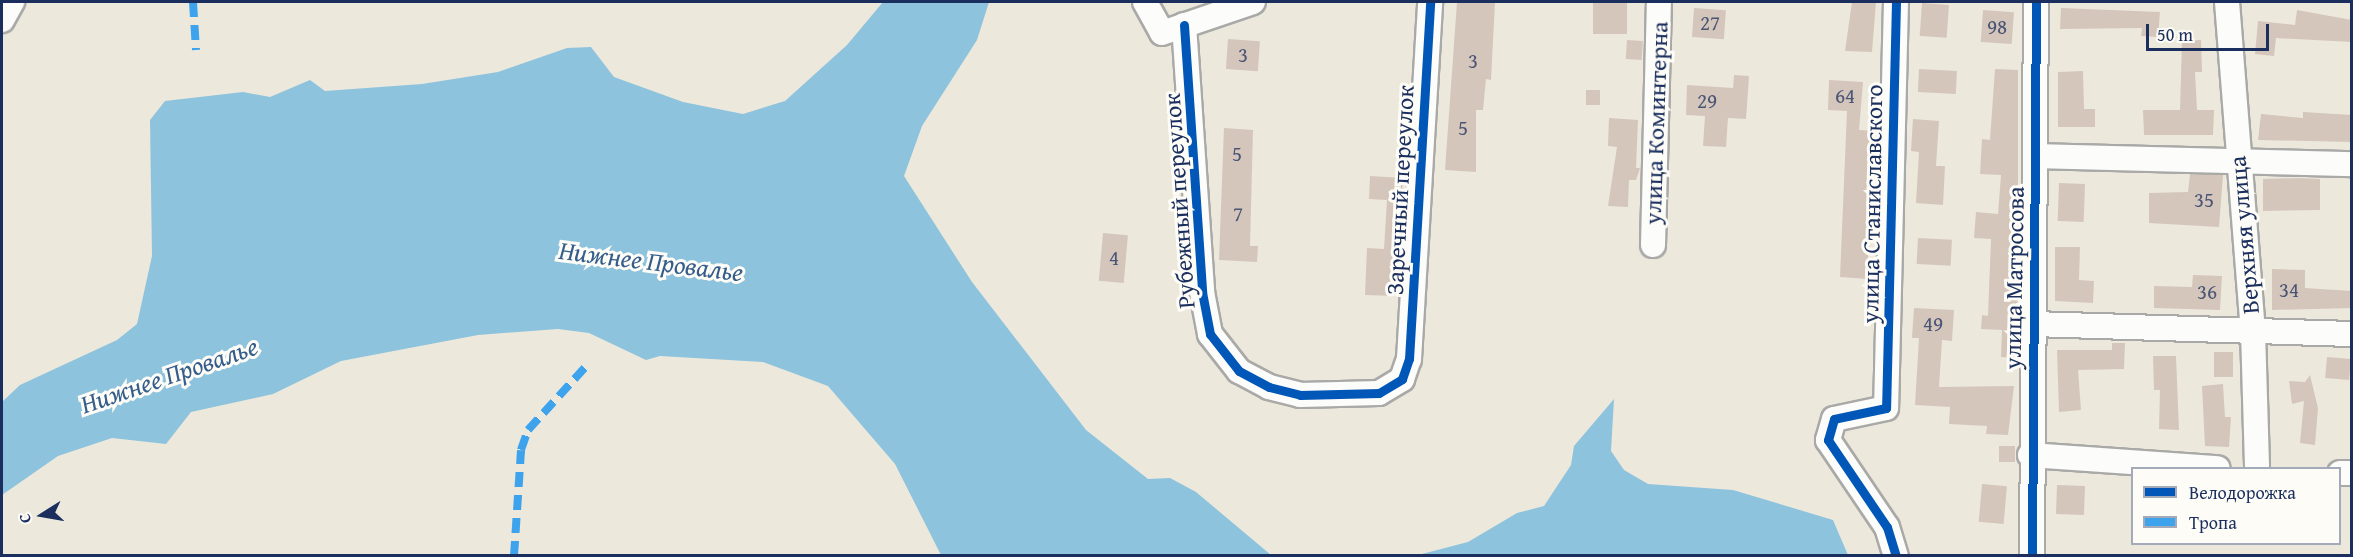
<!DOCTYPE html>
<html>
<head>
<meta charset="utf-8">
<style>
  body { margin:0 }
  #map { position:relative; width:2353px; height:557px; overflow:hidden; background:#ede8dc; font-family:"Gentium Book Plus",serif }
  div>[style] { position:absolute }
  .water>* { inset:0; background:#8dc3dd }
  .building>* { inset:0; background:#d5c6bc; transform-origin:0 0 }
  .roads { filter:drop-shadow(2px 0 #a9a9a8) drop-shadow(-2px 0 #a9a9a8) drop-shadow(0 2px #a9a9a8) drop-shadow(0 -2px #a9a9a8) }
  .minor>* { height:24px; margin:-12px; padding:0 12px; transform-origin:12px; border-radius:12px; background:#fcfcfa }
  .quiet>* { height:8px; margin-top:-4px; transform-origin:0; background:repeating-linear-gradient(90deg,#3da3ed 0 15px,transparent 0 23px) }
  .cycleway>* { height:9px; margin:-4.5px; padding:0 4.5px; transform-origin:4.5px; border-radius:4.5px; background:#0057b8 }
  span { translate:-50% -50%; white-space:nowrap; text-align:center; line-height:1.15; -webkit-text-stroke:6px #fdfcf7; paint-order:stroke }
  .number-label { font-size:21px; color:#4a5576 }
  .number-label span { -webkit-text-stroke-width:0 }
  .street-label { font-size:24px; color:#1b2f5e }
  .water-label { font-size:26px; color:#355d8b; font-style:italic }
  .frame { position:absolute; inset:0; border:3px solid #1b2f5e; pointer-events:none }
  .legend { position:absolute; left:2131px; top:467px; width:210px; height:78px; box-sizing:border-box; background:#fdfcf7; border:2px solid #a3aaba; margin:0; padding:8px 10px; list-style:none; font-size:18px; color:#1b2f5e }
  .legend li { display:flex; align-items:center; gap:12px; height:30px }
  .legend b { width:30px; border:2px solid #a3aaba }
  .north { position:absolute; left:12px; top:485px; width:60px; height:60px; -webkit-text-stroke:4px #fdfcf7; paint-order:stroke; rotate:259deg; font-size:16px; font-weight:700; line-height:24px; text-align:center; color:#1b2f5e }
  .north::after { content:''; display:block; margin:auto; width:21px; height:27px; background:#1b2f5e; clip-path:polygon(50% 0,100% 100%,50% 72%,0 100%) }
  .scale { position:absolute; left:2146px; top:24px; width:123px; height:27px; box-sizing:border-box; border:3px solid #1b2f5e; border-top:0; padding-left:8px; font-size:18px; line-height:21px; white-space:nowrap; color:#1b2f5e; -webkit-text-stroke:4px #fdfcf7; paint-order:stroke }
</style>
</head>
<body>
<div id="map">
  <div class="water">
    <div style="clip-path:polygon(883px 2px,989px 2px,977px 40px,922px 126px,904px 176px,972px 282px,1086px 430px,1148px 479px,1170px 478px,1196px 492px,1271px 555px,941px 555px,895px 464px,828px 386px,763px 362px,660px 356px,646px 360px,589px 333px,558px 329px,478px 335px,341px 361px,273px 394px,191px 412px,166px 444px,112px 438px,58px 456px,2px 495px,2px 402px,20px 385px,117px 340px,137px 324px,152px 256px,150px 120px,165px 101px,243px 92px,270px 97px,310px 80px,325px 91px,422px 84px,498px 72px,567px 48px,591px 47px,614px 77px,683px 102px,743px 114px,785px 101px,847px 45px)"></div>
    <div style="clip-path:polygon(1614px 399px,1611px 451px,1624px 470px,1648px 484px,1733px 490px,1833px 520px,1848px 555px,1418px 555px,1468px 542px,1517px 513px,1544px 506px,1571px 465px,1574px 446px)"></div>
  </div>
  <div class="building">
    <div style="clip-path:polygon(1457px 2px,1495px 2px,1491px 80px,1486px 79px,1483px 110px,1476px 110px,1476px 172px,1445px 170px)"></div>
    <div style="left:1593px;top:2px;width:34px;height:32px"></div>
    <div style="clip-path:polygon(1852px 2px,1876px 2px,1872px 52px,1845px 51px)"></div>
    <div style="left:1922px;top:3px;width:27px;height:33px;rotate:4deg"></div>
    <div style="left:1694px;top:8px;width:32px;height:29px;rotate:4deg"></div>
    <div style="clip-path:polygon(2061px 8px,2160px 12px,2158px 37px,2141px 36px,2142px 28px,2060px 29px)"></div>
    <div style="left:1983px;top:10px;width:31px;height:32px;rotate:4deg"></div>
    <div style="clip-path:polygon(2297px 10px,2352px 20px,2352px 42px,2276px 38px,2274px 56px,2255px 54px,2258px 21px,2295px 25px)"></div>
    <div style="left:1228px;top:39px;width:32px;height:30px;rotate:4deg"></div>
    <div style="left:1627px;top:40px;width:16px;height:19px;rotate:4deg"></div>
    <div style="clip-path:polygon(2201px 40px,2202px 72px,2195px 72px,2197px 110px,2214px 110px,2213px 135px,2144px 135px,2143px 110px,2180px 110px,2182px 41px)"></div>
    <div style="left:1919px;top:69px;width:38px;height:23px;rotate:3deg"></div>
    <div style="clip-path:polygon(1995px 69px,2018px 70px,2018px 186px,2009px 251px,2020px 251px,2015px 358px,2001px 357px,2002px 330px,1981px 329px,1982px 315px,1988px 316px,1991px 239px,1974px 238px,1976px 212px,1998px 214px,2001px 175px,1980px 174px,1982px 139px,1990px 140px)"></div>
    <div style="clip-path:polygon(2083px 71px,2084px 109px,2095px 109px,2095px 127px,2058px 127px,2058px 72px)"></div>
    <div style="clip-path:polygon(1734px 75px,1749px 76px,1746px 119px,1728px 118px,1726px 147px,1703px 146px,1705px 116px,1686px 115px,1687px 85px,1733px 88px)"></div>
    <div style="clip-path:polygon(1829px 80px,1863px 82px,1859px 130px,1874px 131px,1867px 279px,1840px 277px,1847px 111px,1828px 110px)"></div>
    <div style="left:1586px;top:90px;width:14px;height:15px"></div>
    <div style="clip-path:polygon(2303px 112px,2352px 115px,2352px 142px,2258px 140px,2261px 114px,2303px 118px)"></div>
    <div style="clip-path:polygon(1609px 118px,1638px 120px,1636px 168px,1640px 168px,1636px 180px,1629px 180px,1628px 207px,1608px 206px,1617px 147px,1608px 146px)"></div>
    <div style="clip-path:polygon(1913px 119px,1939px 121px,1936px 166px,1945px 166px,1943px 205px,1916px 203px,1919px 152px,1911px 151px)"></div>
    <div style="clip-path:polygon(1224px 128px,1253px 130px,1250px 246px,1258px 246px,1257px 262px,1219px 260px)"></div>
    <div style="clip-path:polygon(2190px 174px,2223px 175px,2219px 227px,2149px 223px,2149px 193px,2188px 192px)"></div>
    <div style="clip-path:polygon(1370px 176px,1403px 178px,1396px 296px,1365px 295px,1367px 248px,1384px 249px,1387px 200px,1369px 199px)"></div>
    <div style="clip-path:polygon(2300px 178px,2320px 179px,2320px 210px,2263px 211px,2263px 179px)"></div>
    <div style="left:2059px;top:183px;width:26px;height:38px;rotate:2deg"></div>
    <div style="left:1103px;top:233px;width:25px;height:48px;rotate:5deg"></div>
    <div style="left:1918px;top:238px;width:34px;height:26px;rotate:3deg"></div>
    <div style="clip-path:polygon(2055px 247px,2080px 247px,2079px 280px,2094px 281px,2093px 303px,2055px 301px)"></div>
    <div style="clip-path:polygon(2272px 269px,2305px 270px,2305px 288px,2352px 291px,2352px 308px,2272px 310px)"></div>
    <div style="clip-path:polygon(2193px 275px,2222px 276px,2220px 310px,2154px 308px,2154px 286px,2192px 287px)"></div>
    <div style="clip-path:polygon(1914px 308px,1954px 310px,1952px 341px,1942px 340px,1939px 387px,2014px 386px,2008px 435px,1986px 434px,1987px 426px,1949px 424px,1950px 407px,1915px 405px,1919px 338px,1912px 338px)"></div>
    <div style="clip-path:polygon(2112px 343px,2125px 343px,2124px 369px,2078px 370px,2081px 410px,2059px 412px,2057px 350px,2112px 350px)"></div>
    <div style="left:2214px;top:352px;width:19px;height:25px"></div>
    <div style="clip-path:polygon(2153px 356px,2176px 356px,2179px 430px,2159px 429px,2160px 390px,2154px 390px)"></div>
    <div style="left:2327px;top:357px;width:24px;height:21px;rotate:5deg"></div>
    <div style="clip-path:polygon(2310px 375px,2318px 408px,2315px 445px,2300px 443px,2304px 401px,2292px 404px,2289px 381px,2305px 382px)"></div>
    <div style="clip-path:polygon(2223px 384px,2225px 417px,2231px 417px,2229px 447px,2205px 446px,2202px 386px)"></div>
    <div style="left:1999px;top:446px;width:16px;height:16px"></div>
    <div style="left:1982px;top:484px;width:25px;height:38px;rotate:5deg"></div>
    <div style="left:2057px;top:485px;width:28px;height:29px;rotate:2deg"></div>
  </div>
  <div class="roads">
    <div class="minor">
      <div style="left:1145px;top:2px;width:35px;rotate:61deg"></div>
      <div style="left:1162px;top:33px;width:96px;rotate:-18.8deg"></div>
      <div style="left:1896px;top:2px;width:406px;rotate:91.4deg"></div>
      <div style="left:1886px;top:408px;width:53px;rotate:168.1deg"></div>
      <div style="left:1834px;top:419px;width:22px;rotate:106deg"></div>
      <div style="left:1828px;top:440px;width:105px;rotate:55.9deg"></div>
      <div style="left:1887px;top:527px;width:30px;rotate:73deg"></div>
      <div style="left:2227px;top:2px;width:330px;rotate:85.5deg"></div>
      <div style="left:2253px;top:331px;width:137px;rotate:88.3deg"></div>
      <div style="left:2px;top:20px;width:21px;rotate:-61deg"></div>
      <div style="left:1184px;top:25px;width:268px;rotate:86.1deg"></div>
      <div style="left:1202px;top:292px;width:43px;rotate:79.2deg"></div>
      <div style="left:1210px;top:334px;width:47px;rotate:51.9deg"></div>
      <div style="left:1239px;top:371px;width:34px;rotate:28deg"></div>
      <div style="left:1269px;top:387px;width:32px;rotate:14deg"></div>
      <div style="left:1300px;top:395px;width:79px;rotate:-1.5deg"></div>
      <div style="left:1379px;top:393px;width:27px;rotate:-31deg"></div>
      <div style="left:1402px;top:379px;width:21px;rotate:-71deg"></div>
      <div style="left:1409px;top:359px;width:358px;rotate:-86.6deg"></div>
      <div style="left:2036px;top:156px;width:316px;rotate:1.5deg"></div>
      <div style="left:1653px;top:245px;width:243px;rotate:-88.6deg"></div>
      <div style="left:2033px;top:324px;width:319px;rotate:1.8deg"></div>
      <div style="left:2030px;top:455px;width:188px;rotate:4deg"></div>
      <div style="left:2340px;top:473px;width:12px"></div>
      <div style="left:2032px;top:556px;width:554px;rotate:-89.59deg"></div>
    </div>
  </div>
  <div class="quiet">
    <div style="left:193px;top:2px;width:48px;rotate:86.4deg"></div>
    <div style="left:514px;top:556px;width:106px;rotate:-86.2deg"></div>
    <div style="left:521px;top:450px;width:21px;rotate:-71deg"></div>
    <div style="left:528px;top:430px;width:91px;rotate:-47.7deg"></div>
  </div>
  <div class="cycleway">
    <div style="left:1896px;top:2px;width:406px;rotate:91.4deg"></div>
    <div style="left:1886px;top:408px;width:53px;rotate:168.1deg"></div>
    <div style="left:1834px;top:419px;width:22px;rotate:106deg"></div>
    <div style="left:1828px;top:440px;width:105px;rotate:55.9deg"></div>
    <div style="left:1887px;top:527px;width:30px;rotate:73deg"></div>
    <div style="left:1184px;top:25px;width:268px;rotate:86.1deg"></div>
    <div style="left:1202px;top:292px;width:43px;rotate:79.2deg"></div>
    <div style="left:1210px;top:334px;width:47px;rotate:51.9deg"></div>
    <div style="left:1239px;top:371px;width:34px;rotate:28deg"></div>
    <div style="left:1269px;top:387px;width:32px;rotate:14deg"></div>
    <div style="left:1300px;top:395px;width:79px;rotate:-1.5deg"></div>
    <div style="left:1379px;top:393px;width:27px;rotate:-31deg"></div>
    <div style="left:1402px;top:379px;width:21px;rotate:-71deg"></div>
    <div style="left:1409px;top:359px;width:358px;rotate:-86.6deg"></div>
    <div style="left:2032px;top:556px;width:554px;rotate:-89.59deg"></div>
  </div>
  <div class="number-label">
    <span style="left:1710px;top:23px">27</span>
    <span style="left:1997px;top:27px">98</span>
    <span style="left:1243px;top:55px">3</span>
    <span style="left:1473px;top:61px">3</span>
    <span style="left:1845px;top:96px">64</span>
    <span style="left:1707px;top:101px">29</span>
    <span style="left:1463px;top:128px">5</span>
    <span style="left:1237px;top:154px">5</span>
    <span style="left:2204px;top:200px">35</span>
    <span style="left:1238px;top:214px">7</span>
    <span style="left:1114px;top:258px">4</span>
    <span style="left:2289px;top:290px">34</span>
    <span style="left:2207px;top:292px">36</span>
    <span style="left:1933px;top:324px">49</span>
  </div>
  <div class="street-label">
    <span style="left:1656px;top:123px;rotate:-88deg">улица Коминтерна</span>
    <span style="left:1400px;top:190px;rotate:-87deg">Заречный переулок</span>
    <span style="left:1179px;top:201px;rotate:-94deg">Рубежный переулок</span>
    <span style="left:1872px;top:204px;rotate:-89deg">улица Станиславского</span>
    <span style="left:2244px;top:235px;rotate:-95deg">Верхняя улица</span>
    <span style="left:2014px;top:278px;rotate:-89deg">улица Матросова</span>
  </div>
  <div class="water-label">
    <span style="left:651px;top:261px;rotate:7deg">Нижнее Провалье</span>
    <span style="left:169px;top:375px;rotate:-19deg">Нижнее Провалье</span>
  </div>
  <div class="frame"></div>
  <ul class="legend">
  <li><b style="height:8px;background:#0057b8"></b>Велодорожка</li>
  <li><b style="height:8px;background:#3da3ed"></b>Тропа</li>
  </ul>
  <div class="north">С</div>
  <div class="scale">50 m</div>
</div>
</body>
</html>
